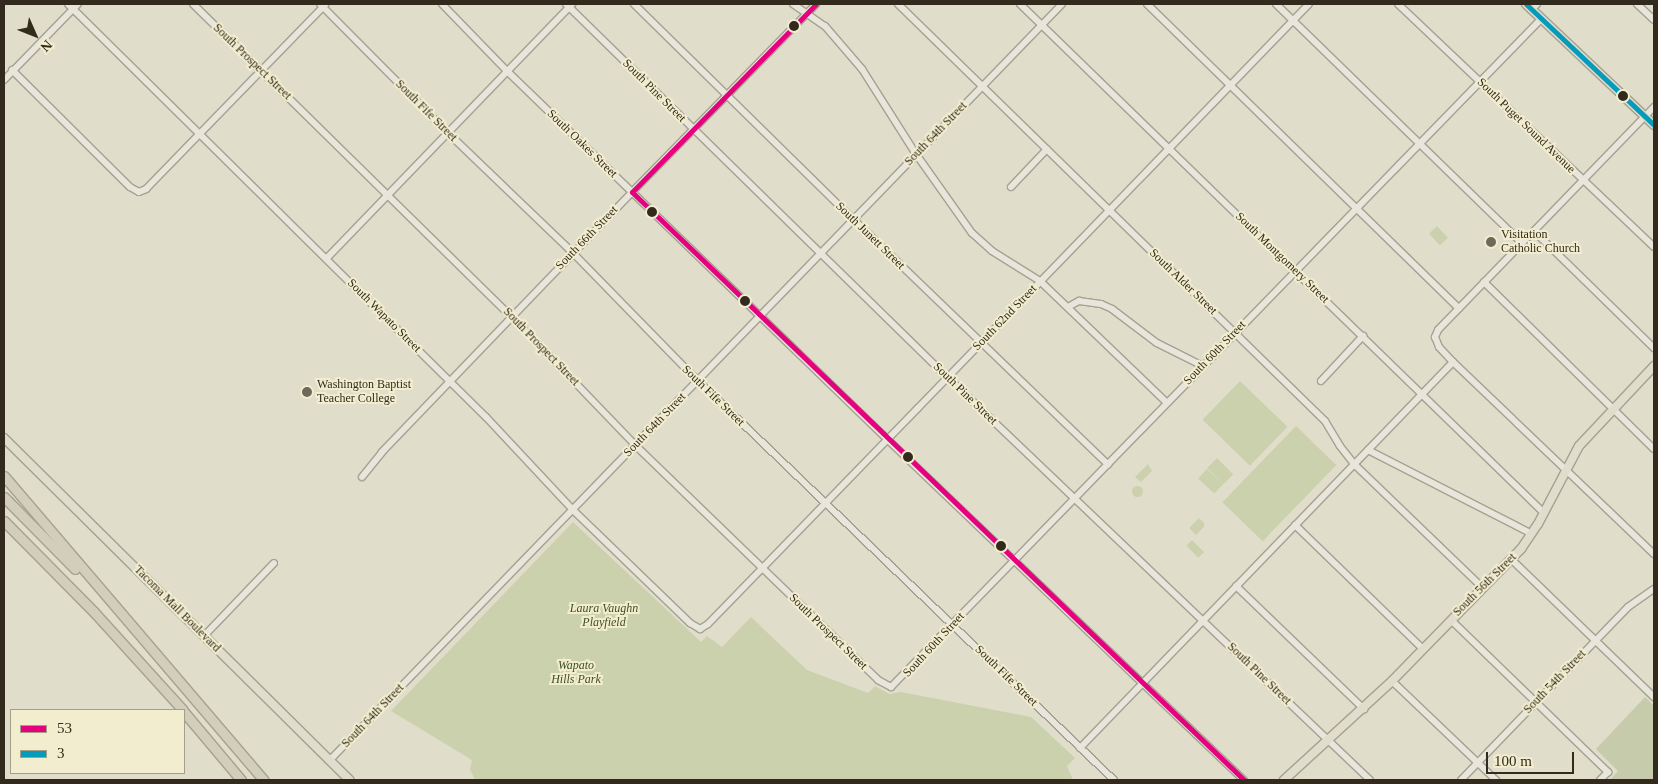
<!DOCTYPE html>
<html>
<head>
<meta charset="utf-8">
<style>
  body { margin:0 }
  #map { position:relative; width:1658px; height:784px; overflow:hidden; background:#e0ddca; font-family:Georgia,serif }
  div>[style] { position:absolute }
  .green>* { inset:0; background:#cbd1ad; transform-origin:0 0 }
  .round { border-radius:50% }
  .cemetery>* { inset:0; background:#c6cbac }
  .roads { filter:drop-shadow(1px 0 #a5a193) drop-shadow(-1px 0 #a5a193) drop-shadow(0 1px #a5a193) drop-shadow(0 -1px #a5a193) }
  .minor>* { height:6px; margin:-3px; padding:0 3px; transform-origin:3px; border-radius:3px; background:#e8e6db }
  .major>* { height:8px; margin:-4px; padding:0 4px; transform-origin:4px; border-radius:4px; background:#e0ddcd }
  .highway>* { height:9px; margin:-4.5px; padding:0 4.5px; transform-origin:4.5px; border-radius:4.5px; background:#d3cebb }
  .bus-1>* { height:5px; margin:-2.5px; padding:0 2.5px; transform-origin:2.5px; border-radius:2.5px; background:#e5007d }
  .bus-2>* { height:5px; margin:-2.5px; padding:0 2.5px; transform-origin:2.5px; border-radius:2.5px; background:#059cbc }
  .dots>* { width:14px; height:14px; translate:-50% -50%; box-sizing:border-box; border:2px solid #f2edcf; border-radius:50% }
  span { translate:-50% -50%; white-space:nowrap; text-align:center; line-height:1.15; -webkit-text-stroke:4px #f2edcf; paint-order:stroke }
  .street-label { font-size:12px; color:#322a1d }
  .poi-label { font-size:12px; color:#322a1d }
  .left { translate:0 -50%; text-align:left }
  .park-label { font-size:12px; color:#3d4d25; font-style:italic }
  .frame { position:absolute; inset:0; border:5px solid #322a1d; pointer-events:none }
  .legend { position:absolute; left:10px; top:709px; width:175px; height:65px; box-sizing:border-box; background:#f2edcf; border:1px solid #a59f88; margin:0; padding:6px 9px; list-style:none; font-size:15px; color:#322a1d }
  .legend li { display:flex; align-items:center; gap:10px; height:25px }
  .legend b { width:25px; border:1px solid #a59f88 }
  .north { position:absolute; left:10px; top:10px; width:50px; height:50px; -webkit-text-stroke:4px #f2edcf; paint-order:stroke; rotate:134deg; font-size:14px; font-weight:700; line-height:20px; text-align:center; color:#322a1d }
  .north::after { content:''; display:block; margin:auto; width:18px; height:22px; background:#322a1d; clip-path:polygon(50% 0,100% 100%,50% 72%,0 100%) }
  .scale { position:absolute; left:1486px; top:752px; width:88px; height:22px; box-sizing:border-box; border:2px solid #322a1d; border-top:0; padding-left:6px; font-size:15px; line-height:18px; white-space:nowrap; color:#322a1d; -webkit-text-stroke:4px #f2edcf; paint-order:stroke }
</style>
</head>
<body>
<div id="map">
  <div class="green">
    <div style="left:1437px;top:226px;width:16px;height:11px;rotate:47deg"></div>
    <div style="left:1240px;top:381px;width:66px;height:54px;rotate:44deg"></div>
    <div style="left:1296px;top:426px;width:56px;height:106px;rotate:44deg"></div>
    <div style="left:1217px;top:458px;width:23px;height:14px;rotate:45deg"></div>
    <div style="clip-path:polygon(1148px 464px,1152px 471px,1141px 482px,1135px 477px)"></div>
    <div style="left:1207px;top:469px;width:22px;height:13px;rotate:43deg"></div>
    <div class="round" style="left:1131.5px;top:485.5px;width:11px;height:11px"></div>
    <div style="clip-path:polygon(1199px 518px,1204px 523px,1204px 527px,1196px 535px,1189px 528px)"></div>
    <div style="clip-path:polygon(573px 522px,701px 642px,707px 636px,722px 647px,751px 617px,807px 670px,868px 693px,875px 686px,889px 694px,901px 692px,1031px 717px,1075px 758px,1067px 766px,1073px 780px,475px 780px,470px 769px,472px 760px,391px 711px)"></div>
    <div style="left:1192px;top:540px;width:17px;height:8px;rotate:45deg"></div>
  </div>
  <div class="cemetery">
    <div style="clip-path:polygon(1645px 697px,1654px 706px,1654px 780px,1610px 780px,1618px 771px,1596px 749px)"></div>
  </div>
  <div class="roads">
    <div class="minor">
      <div style="left:68px;top:4px;width:588px;rotate:44.66deg"></div>
      <div style="left:486px;top:417px;width:127px;rotate:46.9deg"></div>
      <div style="left:573px;top:510px;width:163px;rotate:44deg"></div>
      <div style="left:690px;top:623px;width:12px;rotate:31deg"></div>
      <div style="left:700px;top:629px;width:9px;rotate:-32deg"></div>
      <div style="left:708px;top:624px;width:301px;rotate:-45.8deg"></div>
      <div style="left:918px;top:408px;width:562px;rotate:-45.94deg"></div>
      <div style="left:193px;top:4px;width:447px;rotate:44.5deg"></div>
      <div style="left:512px;top:317px;width:178px;rotate:46.1deg"></div>
      <div style="left:635px;top:445px;width:338px;rotate:44deg"></div>
      <div style="left:878px;top:680px;width:15px;rotate:28deg"></div>
      <div style="left:891px;top:687px;width:932px;rotate:-45.78deg"></div>
      <div style="left:320px;top:4px;width:182px;rotate:45.2deg"></div>
      <div style="left:448px;top:133px;width:173px;rotate:43.8deg"></div>
      <div style="left:573px;top:253px;width:172px;rotate:45.7deg"></div>
      <div style="left:693px;top:376px;width:583px;rotate:43.82deg"></div>
      <div style="left:442px;top:4px;width:93px;rotate:45.9deg"></div>
      <div style="left:507px;top:71px;width:529px;rotate:44.08deg"></div>
      <div style="left:887px;top:439px;width:494px;rotate:43.7deg"></div>
      <div style="left:566px;top:4px;width:533px;rotate:44.39deg"></div>
      <div style="left:947px;top:377px;width:584px;rotate:43.61deg"></div>
      <div style="left:634px;top:4px;width:307px;rotate:44.5deg"></div>
      <div style="left:853px;top:219px;width:354px;rotate:43.9deg"></div>
      <div style="left:793px;top:4px;width:39px;rotate:35deg"></div>
      <div style="left:825px;top:26px;width:57px;rotate:49.3deg"></div>
      <div style="left:862px;top:69px;width:101px;rotate:57.6deg"></div>
      <div style="left:916px;top:154px;width:97px;rotate:54.7deg"></div>
      <div style="left:972px;top:233px;width:27px;rotate:42deg"></div>
      <div style="left:992px;top:251px;width:57px;rotate:32deg"></div>
      <div style="left:1040px;top:281px;width:176px;rotate:43.8deg"></div>
      <div style="left:898px;top:4px;width:597px;rotate:44.32deg"></div>
      <div style="left:1325px;top:421px;width:29px;rotate:59deg"></div>
      <div style="left:1340px;top:446px;width:23px;rotate:52deg"></div>
      <div style="left:1354px;top:464px;width:178px;rotate:43.9deg"></div>
      <div style="left:1020px;top:4px;width:731px;rotate:44.17deg"></div>
      <div style="left:1147px;top:4px;width:436px;rotate:44.3deg"></div>
      <div style="left:1276px;top:4px;width:343px;rotate:44.2deg"></div>
      <div style="left:1398px;top:4px;width:353px;rotate:43.5deg"></div>
      <div style="left:1637px;top:4px;width:23px;rotate:43deg"></div>
      <div style="left:1532px;top:9px;width:7px;rotate:-45deg"></div>
      <div style="left:12px;top:70px;width:166px;rotate:44.8deg"></div>
      <div style="left:130px;top:187px;width:10px;rotate:29deg"></div>
      <div style="left:139px;top:192px;width:8px;rotate:-23deg"></div>
      <div style="left:146px;top:189px;width:257px;rotate:-45.8deg"></div>
      <div style="left:4px;top:80px;width:106px;rotate:-45.8deg"></div>
      <div style="left:1654px;top:107px;width:310px;rotate:134.1deg"></div>
      <div style="left:1438px;top:330px;width:8px;rotate:113deg"></div>
      <div style="left:1435px;top:337px;width:11px;rotate:68deg"></div>
      <div style="left:1439px;top:347px;width:21px;rotate:47deg"></div>
      <div style="left:1453px;top:362px;width:278px;rotate:43.7deg"></div>
      <div style="left:1011px;top:187px;width:52px;rotate:-46.5deg"></div>
      <div style="left:1534px;top:231px;width:168px;rotate:44.3deg"></div>
      <div style="left:327px;top:258px;width:353px;rotate:-46deg"></div>
      <div style="left:1484px;top:282px;width:238px;rotate:44.5deg"></div>
      <div style="left:1068px;top:307px;width:13px;rotate:-29deg"></div>
      <div style="left:1079px;top:301px;width:22px;rotate:8deg"></div>
      <div style="left:1101px;top:304px;width:12px;rotate:24deg"></div>
      <div style="left:1112px;top:309px;width:56px;rotate:37.1deg"></div>
      <div style="left:1157px;top:343px;width:51px;rotate:26.6deg"></div>
      <div style="left:1321px;top:381px;width:62px;rotate:-47deg"></div>
      <div style="left:1368px;top:450px;width:184px;rotate:27.1deg"></div>
      <div style="left:362px;top:477px;width:32px;rotate:-51deg"></div>
      <div style="left:382px;top:452px;width:361px;rotate:-46.1deg"></div>
      <div style="left:632px;top:192px;width:263px;rotate:-45.6deg"></div>
      <div style="left:1295px;top:525px;width:178px;rotate:44.1deg"></div>
      <div style="left:1511px;top:559px;width:199px;rotate:44deg"></div>
      <div style="left:1236px;top:586px;width:178px;rotate:43.9deg"></div>
      <div style="left:1451px;top:620px;width:219px;rotate:44.1deg"></div>
      <div style="left:1608px;top:772px;width:11px;rotate:135deg"></div>
      <div style="left:204px;top:636px;width:101px;rotate:-46.2deg"></div>
      <div style="left:1392px;top:681px;width:144px;rotate:43.6deg"></div>
      <div style="left:1080px;top:748px;width:537px;rotate:-45.98deg"></div>
      <div style="left:330px;top:760px;width:1052px;rotate:-45.92deg"></div>
      <div style="left:1461px;top:780px;width:240px;rotate:-46deg"></div>
      <div style="left:1628px;top:607px;width:32px;rotate:-35deg"></div>
    </div>
    <div class="major">
      <div style="left:1526px;top:4px;width:176px;rotate:43.4deg"></div>
      <div style="left:4px;top:438px;width:486px;rotate:44.7deg"></div>
      <div style="left:1284px;top:780px;width:147px;rotate:-42.5deg"></div>
      <div style="left:1392px;top:681px;width:185px;rotate:-45.7deg"></div>
      <div style="left:1521px;top:549px;width:30px;rotate:-56deg"></div>
      <div style="left:1538px;top:524px;width:88px;rotate:-62.3deg"></div>
      <div style="left:1579px;top:446px;width:110px;rotate:-46.8deg"></div>
    </div>
    <div class="highway">
      <div style="left:4px;top:476px;width:400px;rotate:49.5deg"></div>
      <div style="left:4px;top:497px;width:101px;rotate:45.4deg"></div>
      <div style="left:4px;top:521px;width:128px;rotate:45.3deg"></div>
      <div style="left:94px;top:612px;width:132px;rotate:47.8deg"></div>
      <div style="left:184px;top:712px;width:89px;rotate:50deg"></div>
    </div>
  </div>
  <div class="bus-1">
    <div style="left:632px;top:192px;width:849px;rotate:43.85deg"></div>
    <div style="left:632px;top:192px;width:263px;rotate:-45.6deg"></div>
  </div>
  <div class="bus-2">
    <div style="left:1526px;top:4px;width:176px;rotate:43.4deg"></div>
  </div>
  <div class="dots">
    <div style="left:794px;top:26px;background:#322a1d"></div>
    <div style="left:1623px;top:96px;background:#322a1d"></div>
    <div style="left:652px;top:212px;background:#322a1d"></div>
    <div style="left:1491px;top:242px;background:#6f695a"></div>
    <div style="left:745px;top:301px;background:#322a1d"></div>
    <div style="left:307px;top:392px;background:#6f695a"></div>
    <div style="left:908px;top:457px;background:#322a1d"></div>
    <div style="left:1001px;top:546px;background:#322a1d"></div>
  </div>
  <div class="street-label">
    <span style="left:252px;top:62px;rotate:44deg">South Prospect Street</span>
    <span style="left:654px;top:91px;rotate:45deg">South Pine Street</span>
    <span style="left:426px;top:111px;rotate:45deg">South Fife Street</span>
    <span style="left:1526px;top:126px;rotate:44deg">South Puget Sound Avenue</span>
    <span style="left:936px;top:134px;rotate:-46deg">South 64th Street</span>
    <span style="left:582px;top:144px;rotate:44deg">South Oakes Street</span>
    <span style="left:870px;top:236px;rotate:44deg">South Junett Street</span>
    <span style="left:587px;top:238px;rotate:-46deg">South 66th Street</span>
    <span style="left:1282px;top:258px;rotate:44deg">South Montgomery Street</span>
    <span style="left:1183px;top:282px;rotate:44deg">South Alder Street</span>
    <span style="left:384px;top:316px;rotate:45deg">South Wapato Street</span>
    <span style="left:1005px;top:318px;rotate:-46deg">South 62nd Street</span>
    <span style="left:541px;top:347px;rotate:46deg">South Prospect Street</span>
    <span style="left:1215px;top:353px;rotate:-46deg">South 60th Street</span>
    <span style="left:965px;top:394px;rotate:44deg">South Pine Street</span>
    <span style="left:713px;top:396px;rotate:44deg">South Fife Street</span>
    <span style="left:655px;top:425px;rotate:-46deg">South 64th Street</span>
    <span style="left:1485px;top:585px;rotate:-45deg">South 56th Street</span>
    <span style="left:177px;top:609px;rotate:45deg">Tacoma Mall Boulevard</span>
    <span style="left:828px;top:632px;rotate:44deg">South Prospect Street</span>
    <span style="left:934px;top:645px;rotate:-47deg">South 60th Street</span>
    <span style="left:1259px;top:674px;rotate:44deg">South Pine Street</span>
    <span style="left:1006px;top:676px;rotate:44deg">South Fife Street</span>
    <span style="left:1555px;top:682px;rotate:-46deg">South 54th Street</span>
    <span style="left:373px;top:716px;rotate:-46deg">South 64th Street</span>
  </div>
  <div class="poi-label">
    <span class="left" style="left:1501px;top:242px">Visitation<br>Catholic Church</span>
    <span class="left" style="left:317px;top:392px">Washington Baptist<br>Teacher College</span>
  </div>
  <div class="park-label">
    <span style="left:604px;top:616px">Laura Vaughn<br>Playfield</span>
    <span style="left:576px;top:673px">Wapato<br>Hills Park</span>
  </div>
  <div class="frame"></div>
  <ul class="legend">
  <li><b style="height:6px;background:#e5007d"></b>53</li>
  <li><b style="height:6px;background:#059cbc"></b>3</li>
  </ul>
  <div class="north">N</div>
  <div class="scale">100 m</div>
</div>
</body>
</html>
